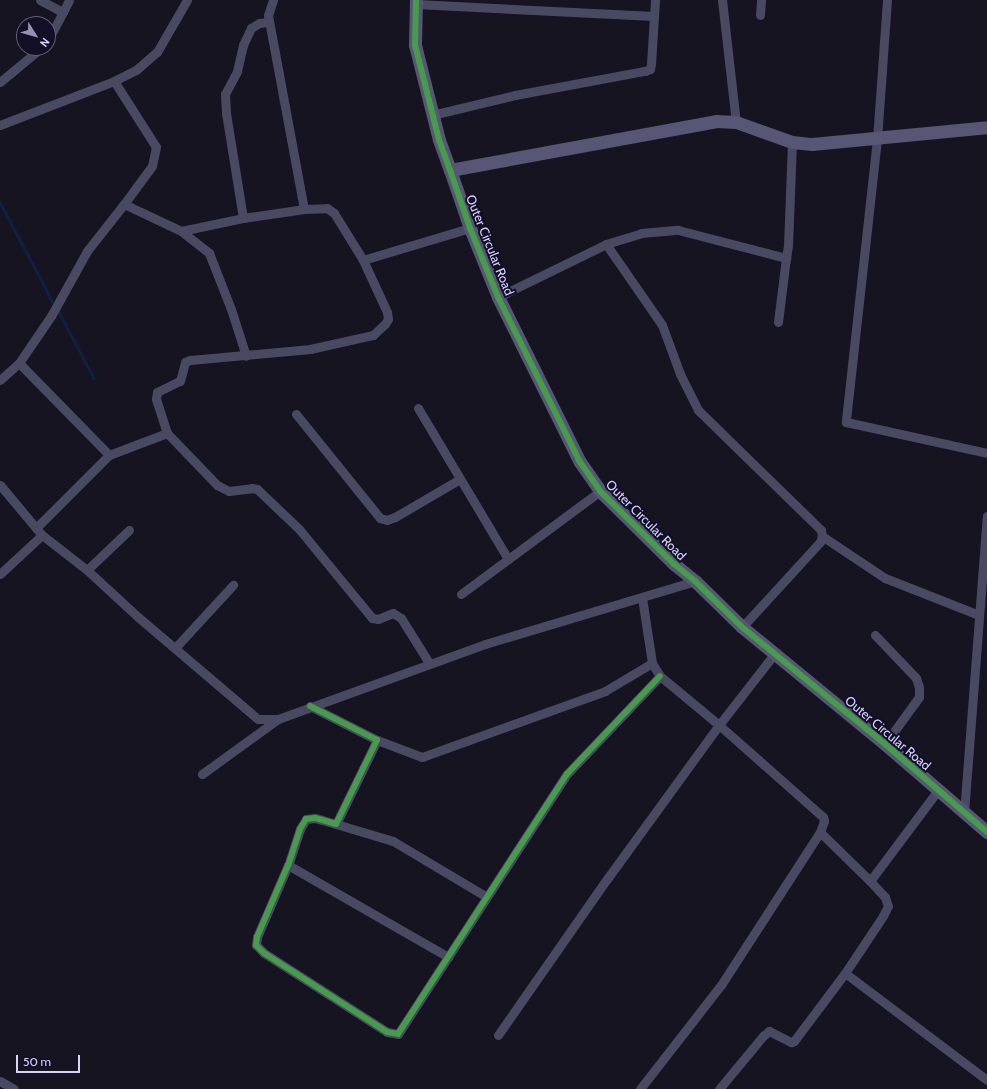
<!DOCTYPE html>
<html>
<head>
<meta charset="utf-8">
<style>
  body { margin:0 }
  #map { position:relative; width:987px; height:1089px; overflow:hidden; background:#161421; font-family:Cabin,sans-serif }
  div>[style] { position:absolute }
  .stream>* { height:2.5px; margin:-1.25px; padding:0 1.25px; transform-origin:1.25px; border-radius:1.25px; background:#0d2144 }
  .street>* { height:9px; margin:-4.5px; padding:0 4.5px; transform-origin:4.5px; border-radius:4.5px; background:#4a4962 }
  .secondary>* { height:13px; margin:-6.5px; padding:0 6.5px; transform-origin:6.5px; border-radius:6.5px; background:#575674 }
  .cycleway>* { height:6px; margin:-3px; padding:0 3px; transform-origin:3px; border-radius:3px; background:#469c4c }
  span { translate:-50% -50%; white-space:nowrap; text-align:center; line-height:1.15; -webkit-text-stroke:4px #130f26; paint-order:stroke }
  .street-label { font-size:13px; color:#d9d4ff }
  .north { position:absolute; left:16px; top:16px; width:40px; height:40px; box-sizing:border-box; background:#130f26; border:1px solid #625e7d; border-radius:50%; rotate:127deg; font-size:11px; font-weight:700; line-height:16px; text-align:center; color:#d9d4ff }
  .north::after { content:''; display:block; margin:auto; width:14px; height:18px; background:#9591b1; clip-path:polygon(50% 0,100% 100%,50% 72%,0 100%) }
  .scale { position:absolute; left:16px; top:1055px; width:64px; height:18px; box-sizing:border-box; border:2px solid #d9d4ff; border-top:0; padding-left:5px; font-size:12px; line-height:14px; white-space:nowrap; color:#d9d4ff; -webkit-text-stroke:3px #130f26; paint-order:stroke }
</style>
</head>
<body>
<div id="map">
  <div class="stream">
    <div style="left:0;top:202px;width:115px;rotate:62.1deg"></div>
    <div style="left:58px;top:310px;width:77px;rotate:62.1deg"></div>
  </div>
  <div class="street">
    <div style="left:40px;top:0;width:26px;rotate:28deg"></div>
    <div style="left:63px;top:12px;width:32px;rotate:118deg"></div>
    <div style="left:273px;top:0;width:16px;rotate:108deg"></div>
    <div style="left:268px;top:15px;width:197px;rotate:79.5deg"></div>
    <div style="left:722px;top:0;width:123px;rotate:83.5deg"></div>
    <div style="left:887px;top:0;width:139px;rotate:94.1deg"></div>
    <div style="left:877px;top:139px;width:285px;rotate:96.3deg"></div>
    <div style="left:846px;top:422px;width:144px;rotate:12.4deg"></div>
    <div style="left:416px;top:4px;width:238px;rotate:2.9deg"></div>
    <div style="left:63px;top:12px;width:13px;rotate:-63deg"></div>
    <div style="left:760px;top:15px;width:15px;rotate:-86deg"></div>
    <div style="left:114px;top:81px;width:78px;rotate:57.5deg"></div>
    <div style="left:156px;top:147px;width:19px;rotate:102deg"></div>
    <div style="left:152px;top:166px;width:47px;rotate:126.4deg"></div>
    <div style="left:0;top:82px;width:53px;rotate:-39.7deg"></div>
    <div style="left:432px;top:115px;width:85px;rotate:-13.5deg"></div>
    <div style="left:515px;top:95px;width:132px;rotate:-10.5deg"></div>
    <div style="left:645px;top:71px;width:5px;rotate:-22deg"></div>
    <div style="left:650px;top:69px;width:5px;rotate:-79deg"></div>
    <div style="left:651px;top:64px;width:64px;rotate:-86.4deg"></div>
    <div style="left:0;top:125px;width:122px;rotate:-21.1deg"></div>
    <div style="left:114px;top:81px;width:25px;rotate:-27deg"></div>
    <div style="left:136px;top:70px;width:28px;rotate:-41deg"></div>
    <div style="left:157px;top:52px;width:60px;rotate:-60deg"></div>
    <div style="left:243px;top:218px;width:62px;rotate:-8.4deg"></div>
    <div style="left:304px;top:209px;width:23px;rotate:-2deg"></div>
    <div style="left:327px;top:208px;width:9px;rotate:36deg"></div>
    <div style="left:334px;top:213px;width:55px;rotate:58.3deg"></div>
    <div style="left:181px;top:231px;width:63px;rotate:-11.8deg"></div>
    <div style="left:243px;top:218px;width:106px;rotate:-99.2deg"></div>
    <div style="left:226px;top:113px;width:19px;rotate:-93deg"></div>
    <div style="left:225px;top:94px;width:26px;rotate:-62deg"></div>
    <div style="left:237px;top:71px;width:27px;rotate:-77deg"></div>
    <div style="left:243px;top:45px;width:19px;rotate:-65deg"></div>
    <div style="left:251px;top:28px;width:9px;rotate:-32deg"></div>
    <div style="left:259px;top:23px;width:10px;rotate:-6deg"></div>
    <div style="left:606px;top:244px;width:98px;rotate:55.3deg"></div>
    <div style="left:662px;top:325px;width:52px;rotate:69.8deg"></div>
    <div style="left:680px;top:374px;width:40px;rotate:63.4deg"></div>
    <div style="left:698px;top:410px;width:172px;rotate:44.3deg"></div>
    <div style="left:821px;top:530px;width:6px;rotate:81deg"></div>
    <div style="left:822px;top:536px;width:6px;rotate:108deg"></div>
    <div style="left:820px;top:542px;width:115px;rotate:132.5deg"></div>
    <div style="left:498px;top:297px;width:120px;rotate:-26.1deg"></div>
    <div style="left:606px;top:244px;width:37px;rotate:-17deg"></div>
    <div style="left:641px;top:233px;width:37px;rotate:-5deg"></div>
    <div style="left:678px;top:230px;width:112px;rotate:14.5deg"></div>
    <div style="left:786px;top:258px;width:12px;rotate:-81deg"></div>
    <div style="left:788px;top:246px;width:104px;rotate:-87.8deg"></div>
    <div style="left:778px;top:322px;width:64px;rotate:-82.9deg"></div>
    <div style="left:19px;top:363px;width:129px;rotate:45.6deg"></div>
    <div style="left:0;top:380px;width:25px;rotate:-42deg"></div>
    <div style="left:19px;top:363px;width:57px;rotate:-55.8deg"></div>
    <div style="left:51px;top:316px;width:74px;rotate:-61deg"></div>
    <div style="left:87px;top:251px;width:60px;rotate:-51.8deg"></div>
    <div style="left:124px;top:204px;width:63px;rotate:25.3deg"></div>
    <div style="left:181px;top:231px;width:36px;rotate:38deg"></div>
    <div style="left:209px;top:253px;width:60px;rotate:68.6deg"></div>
    <div style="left:231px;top:309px;width:49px;rotate:72.3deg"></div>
    <div style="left:418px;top:408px;width:176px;rotate:59.2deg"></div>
    <div style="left:296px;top:414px;width:134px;rotate:51.1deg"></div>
    <div style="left:380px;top:518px;width:7px;rotate:16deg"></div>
    <div style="left:387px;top:520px;width:9px;rotate:-21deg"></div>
    <div style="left:395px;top:517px;width:75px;rotate:-30.3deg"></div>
    <div style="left:167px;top:433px;width:36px;rotate:-108deg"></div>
    <div style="left:156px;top:399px;width:7px;rotate:-82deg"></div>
    <div style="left:157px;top:392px;width:25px;rotate:-26deg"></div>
    <div style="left:180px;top:381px;width:20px;rotate:-75deg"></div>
    <div style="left:185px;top:362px;width:5px;rotate:-22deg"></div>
    <div style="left:190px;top:360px;width:121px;rotate:-5.2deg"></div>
    <div style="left:310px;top:349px;width:65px;rotate:-12.5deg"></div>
    <div style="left:373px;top:335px;width:16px;rotate:-43deg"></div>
    <div style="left:385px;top:324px;width:6px;rotate:-59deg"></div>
    <div style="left:388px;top:319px;width:7px;rotate:-98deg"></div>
    <div style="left:387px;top:312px;width:57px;rotate:-114.8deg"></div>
    <div style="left:363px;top:260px;width:112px;rotate:-16.7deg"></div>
    <div style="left:0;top:485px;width:65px;rotate:50deg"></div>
    <div style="left:42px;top:535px;width:57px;rotate:37.9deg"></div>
    <div style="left:87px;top:570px;width:69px;rotate:42.7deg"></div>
    <div style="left:138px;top:617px;width:157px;rotate:40.4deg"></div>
    <div style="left:258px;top:719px;width:20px"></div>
    <div style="left:278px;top:719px;width:220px;rotate:-19.9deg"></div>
    <div style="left:485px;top:644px;width:219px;rotate:-16.7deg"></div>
    <div style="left:36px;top:528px;width:103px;rotate:-45deg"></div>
    <div style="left:109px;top:455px;width:62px;rotate:-20.8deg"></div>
    <div style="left:167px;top:433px;width:72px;rotate:46.1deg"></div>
    <div style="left:217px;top:485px;width:13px;rotate:27deg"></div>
    <div style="left:229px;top:491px;width:23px;rotate:-7deg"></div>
    <div style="left:252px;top:488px;width:5px;rotate:11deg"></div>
    <div style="left:257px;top:489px;width:58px;rotate:43.6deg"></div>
    <div style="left:299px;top:529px;width:115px;rotate:50.6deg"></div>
    <div style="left:372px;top:618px;width:6px;rotate:9deg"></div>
    <div style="left:378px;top:619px;width:16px;rotate:-22deg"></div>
    <div style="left:393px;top:613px;width:9px;rotate:32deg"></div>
    <div style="left:401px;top:618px;width:53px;rotate:58.1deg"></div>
    <div style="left:822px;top:536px;width:76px;rotate:33.7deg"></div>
    <div style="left:885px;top:578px;width:101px;rotate:21.5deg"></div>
    <div style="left:87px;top:570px;width:58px;rotate:-43.6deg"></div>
    <div style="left:0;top:574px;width:57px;rotate:-42.9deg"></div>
    <div style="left:461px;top:594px;width:173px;rotate:-36.5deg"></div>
    <div style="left:875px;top:635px;width:59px;rotate:46.4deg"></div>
    <div style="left:916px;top:678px;width:9px;rotate:72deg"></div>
    <div style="left:919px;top:687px;width:10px;rotate:90deg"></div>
    <div style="left:919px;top:697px;width:58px;rotate:125.9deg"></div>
    <div style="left:175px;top:648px;width:86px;rotate:-47.4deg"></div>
    <div style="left:775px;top:653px;width:91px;rotate:127.9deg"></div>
    <div style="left:719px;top:725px;width:139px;rotate:41.5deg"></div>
    <div style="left:823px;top:817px;width:4px;rotate:76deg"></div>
    <div style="left:824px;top:821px;width:12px;rotate:110deg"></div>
    <div style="left:310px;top:706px;width:75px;rotate:26.9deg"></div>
    <div style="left:377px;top:740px;width:93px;rotate:116deg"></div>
    <div style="left:336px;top:824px;width:22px;rotate:-164deg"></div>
    <div style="left:315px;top:818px;width:9px;rotate:174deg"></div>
    <div style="left:306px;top:819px;width:12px;rotate:121deg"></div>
    <div style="left:300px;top:829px;width:38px;rotate:108deg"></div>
    <div style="left:288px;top:865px;width:78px;rotate:113.3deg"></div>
    <div style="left:257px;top:937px;width:8px;rotate:97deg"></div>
    <div style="left:256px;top:945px;width:11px;rotate:45deg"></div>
    <div style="left:264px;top:953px;width:146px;rotate:32.7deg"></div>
    <div style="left:387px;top:1032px;width:11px;rotate:10deg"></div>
    <div style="left:398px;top:1034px;width:310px;rotate:-57deg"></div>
    <div style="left:567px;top:774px;width:135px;rotate:-46.5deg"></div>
    <div style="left:377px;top:740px;width:48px;rotate:20.7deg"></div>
    <div style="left:422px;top:757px;width:195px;rotate:-19.8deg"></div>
    <div style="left:605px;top:691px;width:55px;rotate:-30.8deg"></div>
    <div style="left:202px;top:774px;width:94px;rotate:-35.9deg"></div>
    <div style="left:964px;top:813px;width:298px;rotate:-85.6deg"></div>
    <div style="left:336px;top:824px;width:59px;rotate:16.6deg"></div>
    <div style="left:393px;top:841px;width:109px;rotate:30.8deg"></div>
    <div style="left:288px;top:865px;width:185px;rotate:29.9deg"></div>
    <div style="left:870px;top:881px;width:114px;rotate:-53.2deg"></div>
    <div style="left:498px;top:1035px;width:190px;rotate:-55.1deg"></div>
    <div style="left:607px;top:879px;width:190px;rotate:-54deg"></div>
    <div style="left:719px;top:725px;width:77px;rotate:-140.3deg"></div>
    <div style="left:660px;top:676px;width:15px;rotate:-122deg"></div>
    <div style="left:652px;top:663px;width:66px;rotate:-98.7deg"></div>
    <div style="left:0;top:1081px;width:16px;rotate:30deg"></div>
    <div style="left:640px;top:1089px;width:132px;rotate:-52.1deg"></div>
    <div style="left:721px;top:985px;width:182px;rotate:-57.1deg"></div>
    <div style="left:820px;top:832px;width:70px;rotate:44.4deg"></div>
    <div style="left:870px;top:881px;width:22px;rotate:47deg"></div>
    <div style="left:885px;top:897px;width:9px;rotate:72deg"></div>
    <div style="left:888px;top:906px;width:11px;rotate:117deg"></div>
    <div style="left:883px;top:916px;width:69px;rotate:123.7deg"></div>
    <div style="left:719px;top:1089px;width:69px;rotate:-50.3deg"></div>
    <div style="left:763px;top:1036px;width:8px;rotate:-40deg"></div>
    <div style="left:769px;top:1031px;width:25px;rotate:27deg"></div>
    <div style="left:791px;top:1042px;width:3px;rotate:-18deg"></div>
    <div style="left:794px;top:1041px;width:85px;rotate:-53.1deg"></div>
    <div style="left:845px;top:973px;width:178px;rotate:37deg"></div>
  </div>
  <div class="secondary">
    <div style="left:416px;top:0;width:45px;rotate:91.3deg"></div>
    <div style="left:415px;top:45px;width:98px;rotate:75.8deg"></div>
    <div style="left:439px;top:140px;width:32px;rotate:70deg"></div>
    <div style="left:450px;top:170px;width:61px;rotate:71deg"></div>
    <div style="left:470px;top:228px;width:74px;rotate:67.9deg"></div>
    <div style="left:498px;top:297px;width:184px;rotate:63.6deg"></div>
    <div style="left:580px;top:462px;width:35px;rotate:55deg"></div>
    <div style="left:600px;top:491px;width:104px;rotate:44.6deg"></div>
    <div style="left:674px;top:564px;width:27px;rotate:39deg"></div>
    <div style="left:695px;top:581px;width:66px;rotate:44.4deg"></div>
    <div style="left:742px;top:627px;width:185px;rotate:39.3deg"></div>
    <div style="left:885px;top:744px;width:135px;rotate:40.8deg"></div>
    <div style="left:450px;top:170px;width:270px;rotate:-10.4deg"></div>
    <div style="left:716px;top:121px;width:20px;rotate:3deg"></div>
    <div style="left:736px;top:122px;width:59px;rotate:19.7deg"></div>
    <div style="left:792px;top:142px;width:20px;rotate:6deg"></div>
    <div style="left:812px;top:144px;width:176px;rotate:-5.5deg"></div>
  </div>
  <div class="cycleway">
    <div style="left:416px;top:0;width:45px;rotate:91.3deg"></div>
    <div style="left:415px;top:45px;width:98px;rotate:75.8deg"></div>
    <div style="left:439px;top:140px;width:32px;rotate:70deg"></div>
    <div style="left:450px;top:170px;width:61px;rotate:71deg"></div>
    <div style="left:470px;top:228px;width:74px;rotate:67.9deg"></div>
    <div style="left:498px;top:297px;width:184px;rotate:63.6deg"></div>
    <div style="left:580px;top:462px;width:35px;rotate:55deg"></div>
    <div style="left:600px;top:491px;width:104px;rotate:44.6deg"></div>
    <div style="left:674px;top:564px;width:27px;rotate:39deg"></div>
    <div style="left:695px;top:581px;width:66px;rotate:44.4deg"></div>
    <div style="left:742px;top:627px;width:185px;rotate:39.3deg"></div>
    <div style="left:885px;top:744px;width:135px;rotate:40.8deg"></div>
    <div style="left:310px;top:706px;width:75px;rotate:26.9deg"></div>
    <div style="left:377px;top:740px;width:93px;rotate:116deg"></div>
    <div style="left:336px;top:824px;width:22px;rotate:-164deg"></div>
    <div style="left:315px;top:818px;width:9px;rotate:174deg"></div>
    <div style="left:306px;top:819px;width:12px;rotate:121deg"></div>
    <div style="left:300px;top:829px;width:38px;rotate:108deg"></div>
    <div style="left:288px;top:865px;width:78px;rotate:113.3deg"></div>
    <div style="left:257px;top:937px;width:8px;rotate:97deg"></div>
    <div style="left:256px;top:945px;width:11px;rotate:45deg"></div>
    <div style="left:264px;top:953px;width:146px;rotate:32.7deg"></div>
    <div style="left:387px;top:1032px;width:11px;rotate:10deg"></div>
    <div style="left:398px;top:1034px;width:310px;rotate:-57deg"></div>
    <div style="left:567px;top:774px;width:135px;rotate:-46.5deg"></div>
  </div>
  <div class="street-label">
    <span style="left:490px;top:245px;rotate:68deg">Outer Circular Road</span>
    <span style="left:646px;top:520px;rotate:45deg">Outer Circular Road</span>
    <span style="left:888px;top:733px;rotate:40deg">Outer Circular Road</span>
  </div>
  <div class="north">N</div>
  <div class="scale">50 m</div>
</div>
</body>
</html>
